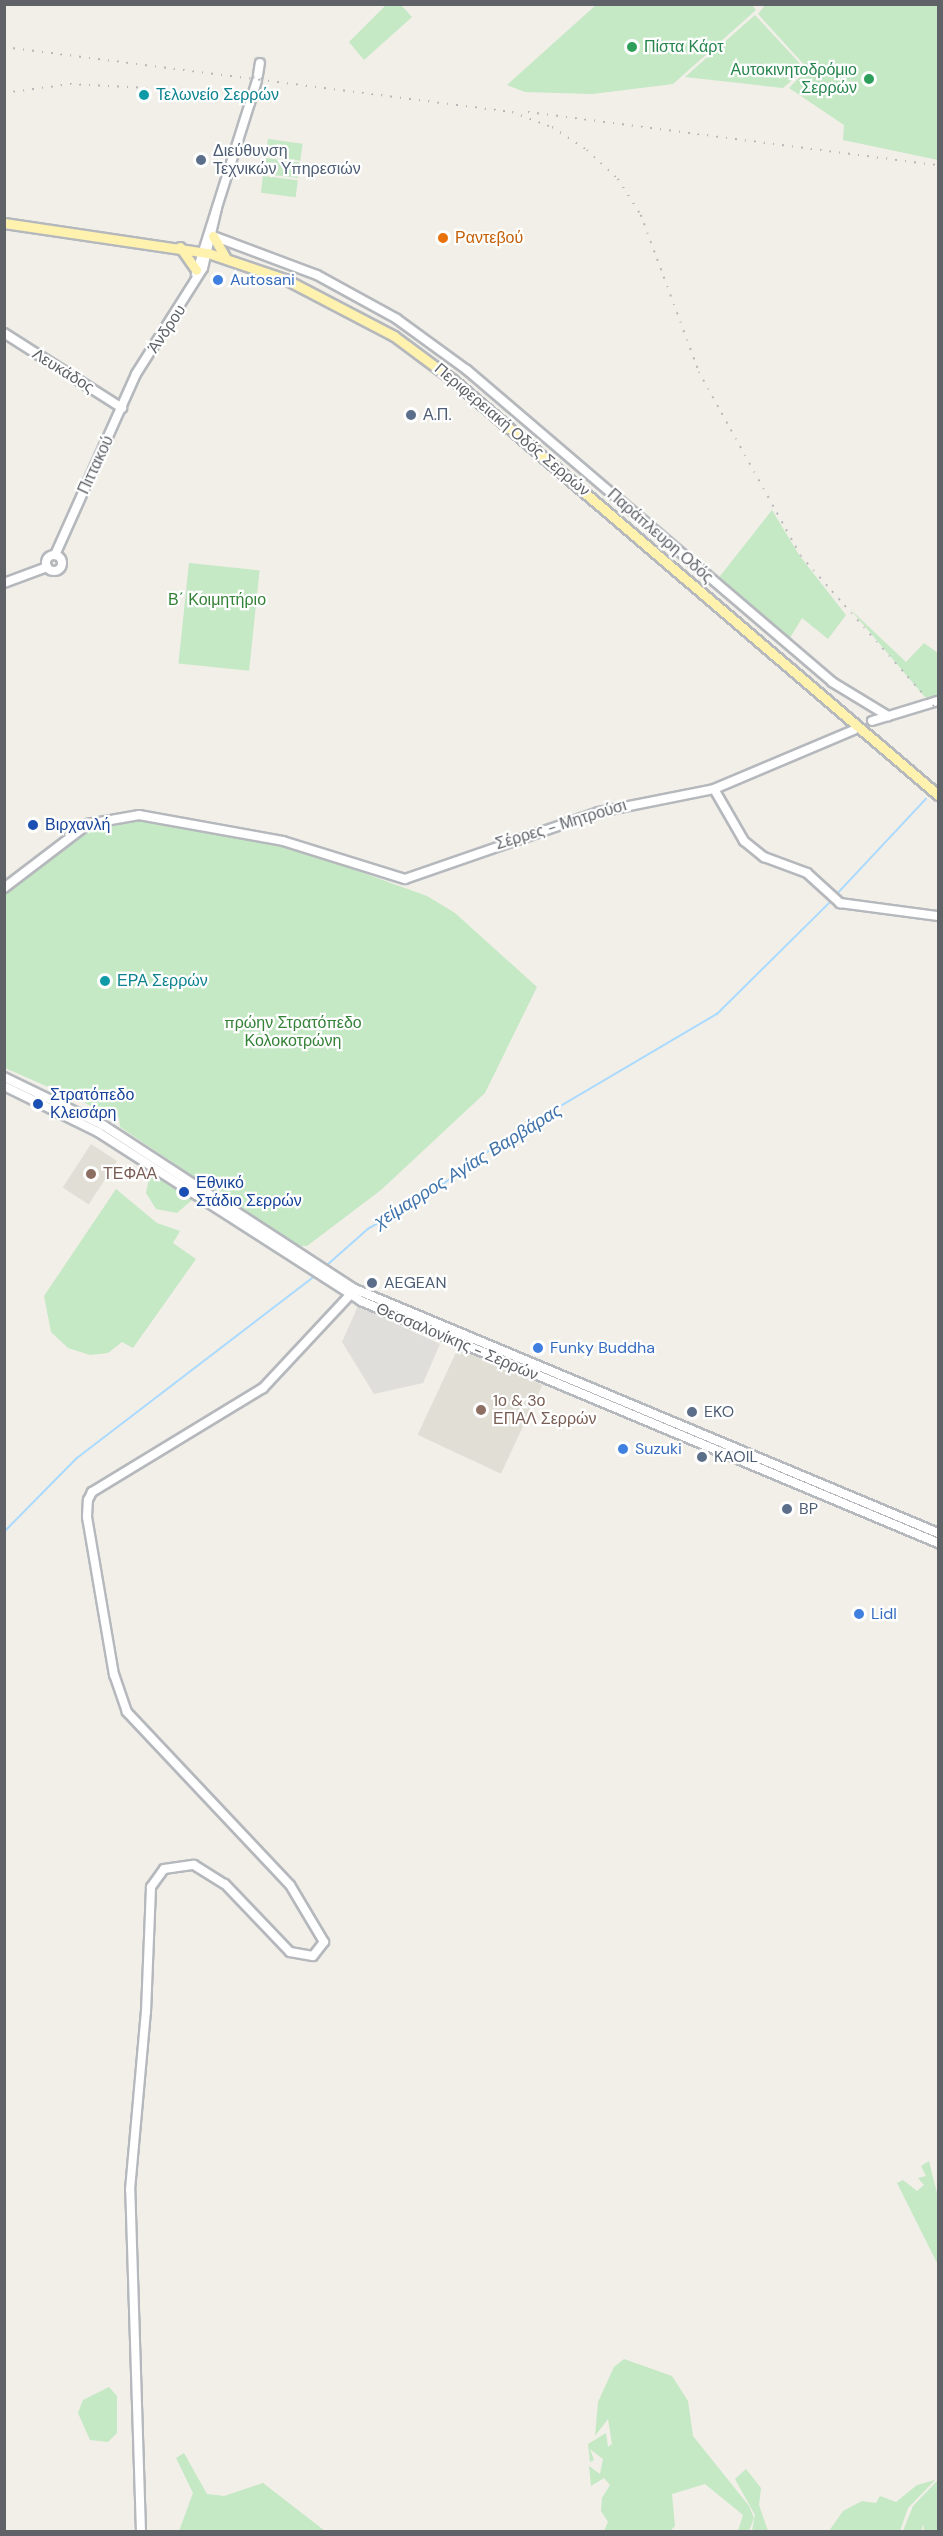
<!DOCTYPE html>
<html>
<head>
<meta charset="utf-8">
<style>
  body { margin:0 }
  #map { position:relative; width:943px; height:2536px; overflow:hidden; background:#f1efe8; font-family:"DM Sans",sans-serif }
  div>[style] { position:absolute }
  .industrial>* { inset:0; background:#e0deda }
  .education>* { inset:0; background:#e1ded6; transform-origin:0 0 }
  .green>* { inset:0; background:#c5e8c5; transform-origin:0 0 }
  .stream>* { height:1.5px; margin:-0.75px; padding:0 0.75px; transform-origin:0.75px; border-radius:0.75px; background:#aadaff }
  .roads { filter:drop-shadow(2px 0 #b5b8bc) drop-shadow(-2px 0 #b5b8bc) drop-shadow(0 2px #b5b8bc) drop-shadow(0 -2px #b5b8bc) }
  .tertiary>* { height:8px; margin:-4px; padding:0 4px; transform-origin:4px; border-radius:4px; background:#fff }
  .tertiary>.ring { margin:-4px; padding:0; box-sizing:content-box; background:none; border:8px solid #fff; border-radius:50% }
  .secondary>* { height:8px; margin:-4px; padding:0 4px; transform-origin:4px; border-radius:4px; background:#fff }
  .primary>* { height:9px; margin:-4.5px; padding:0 4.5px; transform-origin:4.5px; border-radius:4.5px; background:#fff2af }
  .rail>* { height:1.5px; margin-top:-0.75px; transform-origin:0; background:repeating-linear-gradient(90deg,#b6b7b8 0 1.5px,transparent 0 9.5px) }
  .dots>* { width:16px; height:16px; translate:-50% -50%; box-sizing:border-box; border:3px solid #fff; border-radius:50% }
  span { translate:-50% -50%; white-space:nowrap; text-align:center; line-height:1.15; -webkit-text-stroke:4.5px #fff; paint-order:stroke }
  .leisure-label { font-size:16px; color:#27864d }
  .left { translate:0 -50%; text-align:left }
  .right { translate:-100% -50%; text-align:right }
  .culture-label { font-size:16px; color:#0d838f }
  .service-label { font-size:16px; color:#4e5e75 }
  .food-label { font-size:16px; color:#c56008 }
  .shop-label { font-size:16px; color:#366cbe }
  .street-label { font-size:16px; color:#5f6368 }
  .park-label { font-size:16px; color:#348238 }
  .transit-label { font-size:16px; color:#164399 }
  .education-label { font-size:16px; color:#785e54 }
  .water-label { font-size:18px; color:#4174aa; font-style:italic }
  .frame { position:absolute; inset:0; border:6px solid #5f6368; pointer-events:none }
</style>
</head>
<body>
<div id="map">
  <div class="industrial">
    <div style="clip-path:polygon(358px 1306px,440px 1344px,423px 1383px,374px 1394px,342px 1342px)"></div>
  </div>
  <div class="education">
    <div style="left:91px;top:1144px;width:31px;height:52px;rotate:33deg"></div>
    <div style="left:459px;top:1346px;width:92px;height:98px;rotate:25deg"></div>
  </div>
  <div class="green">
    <div style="clip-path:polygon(751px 4px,756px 10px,673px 84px,592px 94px,525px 92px,507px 85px,596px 5px)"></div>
    <div style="clip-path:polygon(386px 5px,401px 5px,412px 17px,364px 60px,349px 42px)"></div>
    <div style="clip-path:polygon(765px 5px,938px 5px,938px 160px,843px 140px,844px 125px,789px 88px,808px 69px,758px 14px)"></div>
    <div style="clip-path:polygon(755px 15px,805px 69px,783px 88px,685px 77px)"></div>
    <div style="left:268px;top:139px;width:35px;height:17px;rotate:8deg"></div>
    <div style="left:266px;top:158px;width:34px;height:16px;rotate:7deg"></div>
    <div style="left:263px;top:176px;width:35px;height:17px;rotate:7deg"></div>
    <div style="clip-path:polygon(772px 510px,799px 555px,846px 615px,828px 639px,802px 618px,788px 641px,717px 580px)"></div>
    <div style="left:189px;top:563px;width:71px;height:101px;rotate:6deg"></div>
    <div style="clip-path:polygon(850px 609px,906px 662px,924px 643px,938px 653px,938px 698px,925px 697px)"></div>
    <div style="clip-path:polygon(144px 819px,286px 845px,427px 896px,455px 913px,537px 987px,485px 1093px,381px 1190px,307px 1246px,296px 1246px,120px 1127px,119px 1118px,5px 1068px,4px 894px,89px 827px)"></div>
    <div style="clip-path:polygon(150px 1173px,192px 1199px,192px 1200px,177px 1213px,156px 1209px,146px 1193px)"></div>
    <div style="clip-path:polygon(116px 1189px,157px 1223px,180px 1231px,173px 1243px,196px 1259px,133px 1348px,122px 1342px,108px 1353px,90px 1355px,68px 1348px,51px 1332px,44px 1296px)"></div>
    <div style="clip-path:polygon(929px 2161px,938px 2197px,938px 2265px,897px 2183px,903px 2180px,917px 2191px,924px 2185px,918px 2178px,926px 2176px,921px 2166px)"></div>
    <div style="clip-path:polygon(624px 2359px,672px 2376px,688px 2401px,693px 2436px,749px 2506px,754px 2518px,749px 2531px,738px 2531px,743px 2515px,705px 2484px,672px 2494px,675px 2526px,670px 2531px,604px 2531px,608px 2522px,601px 2511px,602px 2498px,610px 2485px,604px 2478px,591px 2486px,589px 2466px,600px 2474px,603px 2459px,590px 2449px,594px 2460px,590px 2462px,588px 2444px,606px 2433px,608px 2447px,612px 2444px,608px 2419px,595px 2436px,598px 2402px,614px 2367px)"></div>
    <div style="clip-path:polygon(109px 2387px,117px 2396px,117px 2433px,108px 2442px,90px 2440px,78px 2413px,83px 2400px)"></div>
    <div style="clip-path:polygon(184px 2453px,207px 2494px,224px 2496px,263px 2483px,325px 2531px,179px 2531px,193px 2493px,176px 2458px)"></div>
    <div style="clip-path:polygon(746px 2469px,761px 2488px,759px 2505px,768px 2531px,752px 2531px,755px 2515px,735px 2479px)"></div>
    <div style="clip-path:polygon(935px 2480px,908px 2508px,900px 2531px,829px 2531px,843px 2511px,862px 2501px,876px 2503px,880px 2496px,896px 2502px,917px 2485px)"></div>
    <div style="clip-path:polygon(938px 2480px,938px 2531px,924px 2531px,923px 2524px,921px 2531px,903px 2531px,913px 2506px)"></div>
  </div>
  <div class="stream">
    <div style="left:837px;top:894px;width:130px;rotate:-46.9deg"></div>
    <div style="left:326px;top:1266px;width:56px;rotate:-41.4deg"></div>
    <div style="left:368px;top:1229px;width:74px;rotate:-30deg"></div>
    <div style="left:432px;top:1192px;width:94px;rotate:-35.9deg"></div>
    <div style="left:508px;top:1137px;width:243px;rotate:-30.5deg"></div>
    <div style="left:717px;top:1014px;width:162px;rotate:-44.7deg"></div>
    <div style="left:4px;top:1532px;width:104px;rotate:-45.4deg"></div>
    <div style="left:77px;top:1458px;width:301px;rotate:-37.4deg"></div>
  </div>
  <div class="roads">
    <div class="tertiary">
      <div style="left:258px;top:75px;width:12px;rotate:-81deg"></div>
      <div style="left:213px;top:236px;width:111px;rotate:20.6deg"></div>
      <div style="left:317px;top:275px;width:91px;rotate:28.8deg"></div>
      <div style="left:397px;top:319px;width:87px;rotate:36.1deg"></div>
      <div style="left:467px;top:370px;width:480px;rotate:40.5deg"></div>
      <div style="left:832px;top:682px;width:66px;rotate:31.3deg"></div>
      <div style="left:196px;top:274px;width:202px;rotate:-72.5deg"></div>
      <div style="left:4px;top:333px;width:140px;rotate:32.4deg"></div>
      <div style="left:55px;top:555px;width:198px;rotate:-65.9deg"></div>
      <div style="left:136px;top:374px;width:125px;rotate:-57.7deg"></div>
      <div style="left:203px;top:268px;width:62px;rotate:-76.9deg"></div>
      <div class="ring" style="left:46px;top:555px;width:8px;height:8px"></div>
      <div style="left:4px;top:583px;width:46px;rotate:-20.4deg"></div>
      <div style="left:872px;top:721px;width:69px;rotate:-16.9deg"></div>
      <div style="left:714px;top:789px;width:60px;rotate:60deg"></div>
      <div style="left:744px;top:841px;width:26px;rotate:39deg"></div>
      <div style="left:764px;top:857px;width:46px;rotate:20.4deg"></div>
      <div style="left:807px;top:873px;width:45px;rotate:42.3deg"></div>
      <div style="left:840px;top:903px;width:99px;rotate:7.6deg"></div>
      <div style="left:4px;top:888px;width:106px;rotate:-37.3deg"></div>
      <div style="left:88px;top:824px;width:52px;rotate:-10deg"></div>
      <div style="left:139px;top:815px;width:146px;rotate:10.2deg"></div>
      <div style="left:283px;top:841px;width:128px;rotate:17.3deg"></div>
      <div style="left:405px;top:879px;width:205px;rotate:-19.1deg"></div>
      <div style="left:599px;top:812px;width:117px;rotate:-11.3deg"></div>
      <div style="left:714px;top:789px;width:152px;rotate:-22.9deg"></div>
      <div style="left:141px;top:2532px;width:342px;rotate:-91.8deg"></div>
      <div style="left:130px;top:2190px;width:179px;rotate:-84.9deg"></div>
      <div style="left:146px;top:2012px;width:125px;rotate:-87.7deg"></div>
      <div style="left:151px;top:1887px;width:22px;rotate:-54deg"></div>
      <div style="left:164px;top:1869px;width:30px;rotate:-8deg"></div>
      <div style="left:194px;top:1865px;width:36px;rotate:32deg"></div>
      <div style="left:225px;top:1884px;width:94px;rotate:46.3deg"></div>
      <div style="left:290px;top:1952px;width:23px;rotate:10deg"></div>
      <div style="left:313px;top:1956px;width:18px;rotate:-52deg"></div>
      <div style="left:324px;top:1942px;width:66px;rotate:-120.8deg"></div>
      <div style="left:290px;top:1885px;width:238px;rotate:-133.3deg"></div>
      <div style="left:127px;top:1712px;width:39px;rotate:-109deg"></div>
      <div style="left:114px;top:1675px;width:160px;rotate:-99.7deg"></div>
      <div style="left:87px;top:1517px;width:17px;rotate:-87deg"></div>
      <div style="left:88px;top:1500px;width:9px;rotate:-63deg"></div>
      <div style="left:92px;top:1492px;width:200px;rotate:-31.3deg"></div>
      <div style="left:263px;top:1388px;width:127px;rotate:-46.9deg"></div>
    </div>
    <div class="secondary">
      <div style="left:4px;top:1077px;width:110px;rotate:25.9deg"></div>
      <div style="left:103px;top:1125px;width:301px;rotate:33.1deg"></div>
      <div style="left:355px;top:1289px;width:632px;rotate:22.71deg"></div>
      <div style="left:4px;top:1086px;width:105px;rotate:26.1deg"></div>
      <div style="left:98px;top:1132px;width:313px;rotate:32.7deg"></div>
      <div style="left:361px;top:1301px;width:626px;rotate:22.75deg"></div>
    </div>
    <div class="primary">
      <div style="left:4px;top:223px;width:206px;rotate:8.4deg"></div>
      <div style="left:208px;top:253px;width:81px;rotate:18.7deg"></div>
      <div style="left:285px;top:279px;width:123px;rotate:27.6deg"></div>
      <div style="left:394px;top:336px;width:74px;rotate:36.7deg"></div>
      <div style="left:453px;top:380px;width:638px;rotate:40.55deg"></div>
      <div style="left:213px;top:236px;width:24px;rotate:60deg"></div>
      <div style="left:180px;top:247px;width:28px;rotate:55deg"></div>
    </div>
  </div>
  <div class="rail">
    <div style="left:4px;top:47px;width:512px;rotate:7.29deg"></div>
    <div style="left:512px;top:112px;width:43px;rotate:20.6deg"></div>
    <div style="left:552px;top:127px;width:42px;rotate:33.3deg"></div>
    <div style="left:587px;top:150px;width:42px;rotate:43.1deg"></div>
    <div style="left:618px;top:179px;width:43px;rotate:57.4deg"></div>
    <div style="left:641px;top:215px;width:167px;rotate:69.7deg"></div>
    <div style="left:699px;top:372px;width:210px;rotate:61deg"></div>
    <div style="left:801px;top:556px;width:207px;rotate:48.5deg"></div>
    <div style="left:4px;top:93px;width:67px;rotate:-7.8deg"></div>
    <div style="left:70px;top:84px;width:79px;rotate:2.9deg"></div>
    <div style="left:528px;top:112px;width:413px;rotate:7.4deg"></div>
  </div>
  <div class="dots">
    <div style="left:632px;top:47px;background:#2e9e5b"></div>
    <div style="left:869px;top:79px;background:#2e9e5b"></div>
    <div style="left:144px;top:95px;background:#0f9aa8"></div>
    <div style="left:201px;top:160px;background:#5c6f8a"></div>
    <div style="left:443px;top:238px;background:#e8710a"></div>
    <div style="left:218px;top:280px;background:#3f7fe0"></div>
    <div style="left:411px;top:415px;background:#5c6f8a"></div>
    <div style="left:33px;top:825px;background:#1a4fb4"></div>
    <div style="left:105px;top:981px;background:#0f9aa8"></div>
    <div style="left:38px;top:1104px;background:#1a4fb4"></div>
    <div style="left:91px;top:1174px;background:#8d6e63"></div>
    <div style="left:184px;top:1192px;background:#1a4fb4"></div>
    <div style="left:372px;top:1283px;background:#5c6f8a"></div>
    <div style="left:538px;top:1348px;background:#3f7fe0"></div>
    <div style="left:481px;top:1410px;background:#8d6e63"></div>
    <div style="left:692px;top:1412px;background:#5c6f8a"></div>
    <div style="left:623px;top:1449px;background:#3f7fe0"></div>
    <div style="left:702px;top:1457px;background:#5c6f8a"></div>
    <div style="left:787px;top:1509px;background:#5c6f8a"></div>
    <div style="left:859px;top:1614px;background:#3f7fe0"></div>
  </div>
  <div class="leisure-label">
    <span class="left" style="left:644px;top:47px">Πίστα Κάρτ</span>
    <span class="right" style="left:857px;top:79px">Αυτοκινητοδρόμιο<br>Σερρών</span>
  </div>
  <div class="culture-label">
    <span class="left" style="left:156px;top:95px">Τελωνείο Σερρών</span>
    <span class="left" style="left:117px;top:981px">ΕΡΑ Σερρών</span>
  </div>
  <div class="service-label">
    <span class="left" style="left:213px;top:160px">Διεύθυνση<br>Τεχνικών Υπηρεσιών</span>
    <span class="left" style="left:423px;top:415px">Α.Π.</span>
    <span class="left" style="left:384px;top:1283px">AEGEAN</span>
    <span class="left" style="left:704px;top:1412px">EKO</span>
    <span class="left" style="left:714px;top:1457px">KAOIL</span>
    <span class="left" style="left:799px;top:1509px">BP</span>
  </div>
  <div class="food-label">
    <span class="left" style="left:455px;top:238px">Ραντεβού</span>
  </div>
  <div class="shop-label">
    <span class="left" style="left:230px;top:280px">Autosani</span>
    <span class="left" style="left:550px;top:1348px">Funky Buddha</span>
    <span class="left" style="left:635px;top:1449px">Suzuki</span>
    <span class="left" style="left:871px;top:1614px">Lidl</span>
  </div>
  <div class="street-label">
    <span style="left:167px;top:329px;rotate:-56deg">Άνδρου</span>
    <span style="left:63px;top:371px;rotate:32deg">Λευκάδος</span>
    <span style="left:512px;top:430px;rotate:40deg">Περιφερειακή Οδός Σερρών</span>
    <span style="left:96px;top:465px;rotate:-65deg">Πιττακού</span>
    <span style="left:660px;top:536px;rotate:41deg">Παράπλευρη Οδός</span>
    <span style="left:561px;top:825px;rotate:-17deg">Σέρρες - Μητρούσι</span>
    <span style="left:457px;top:1342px;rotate:23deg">Θεσσαλονίκης - Σερρών</span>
  </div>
  <div class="park-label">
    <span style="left:217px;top:600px">Β΄ Κοιμητήριο</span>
    <span style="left:293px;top:1032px">πρώην Στρατόπεδο<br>Κολοκοτρώνη</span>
  </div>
  <div class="transit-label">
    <span class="left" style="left:45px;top:825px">Βιρχανλή</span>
    <span class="left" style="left:50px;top:1104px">Στρατόπεδο<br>Κλεισάρη</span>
    <span class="left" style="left:196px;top:1192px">Εθνικό<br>Στάδιο Σερρών</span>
  </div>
  <div class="education-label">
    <span class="left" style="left:103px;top:1174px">ΤΕΦΑΑ</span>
    <span class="left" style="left:493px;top:1410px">1ο &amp; 3ο<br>ΕΠΑΛ Σερρών</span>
  </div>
  <div class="water-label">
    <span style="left:468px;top:1166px;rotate:-32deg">χείμαρρος Αγίας Βαρβάρας</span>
  </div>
  <div class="frame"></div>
</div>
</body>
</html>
